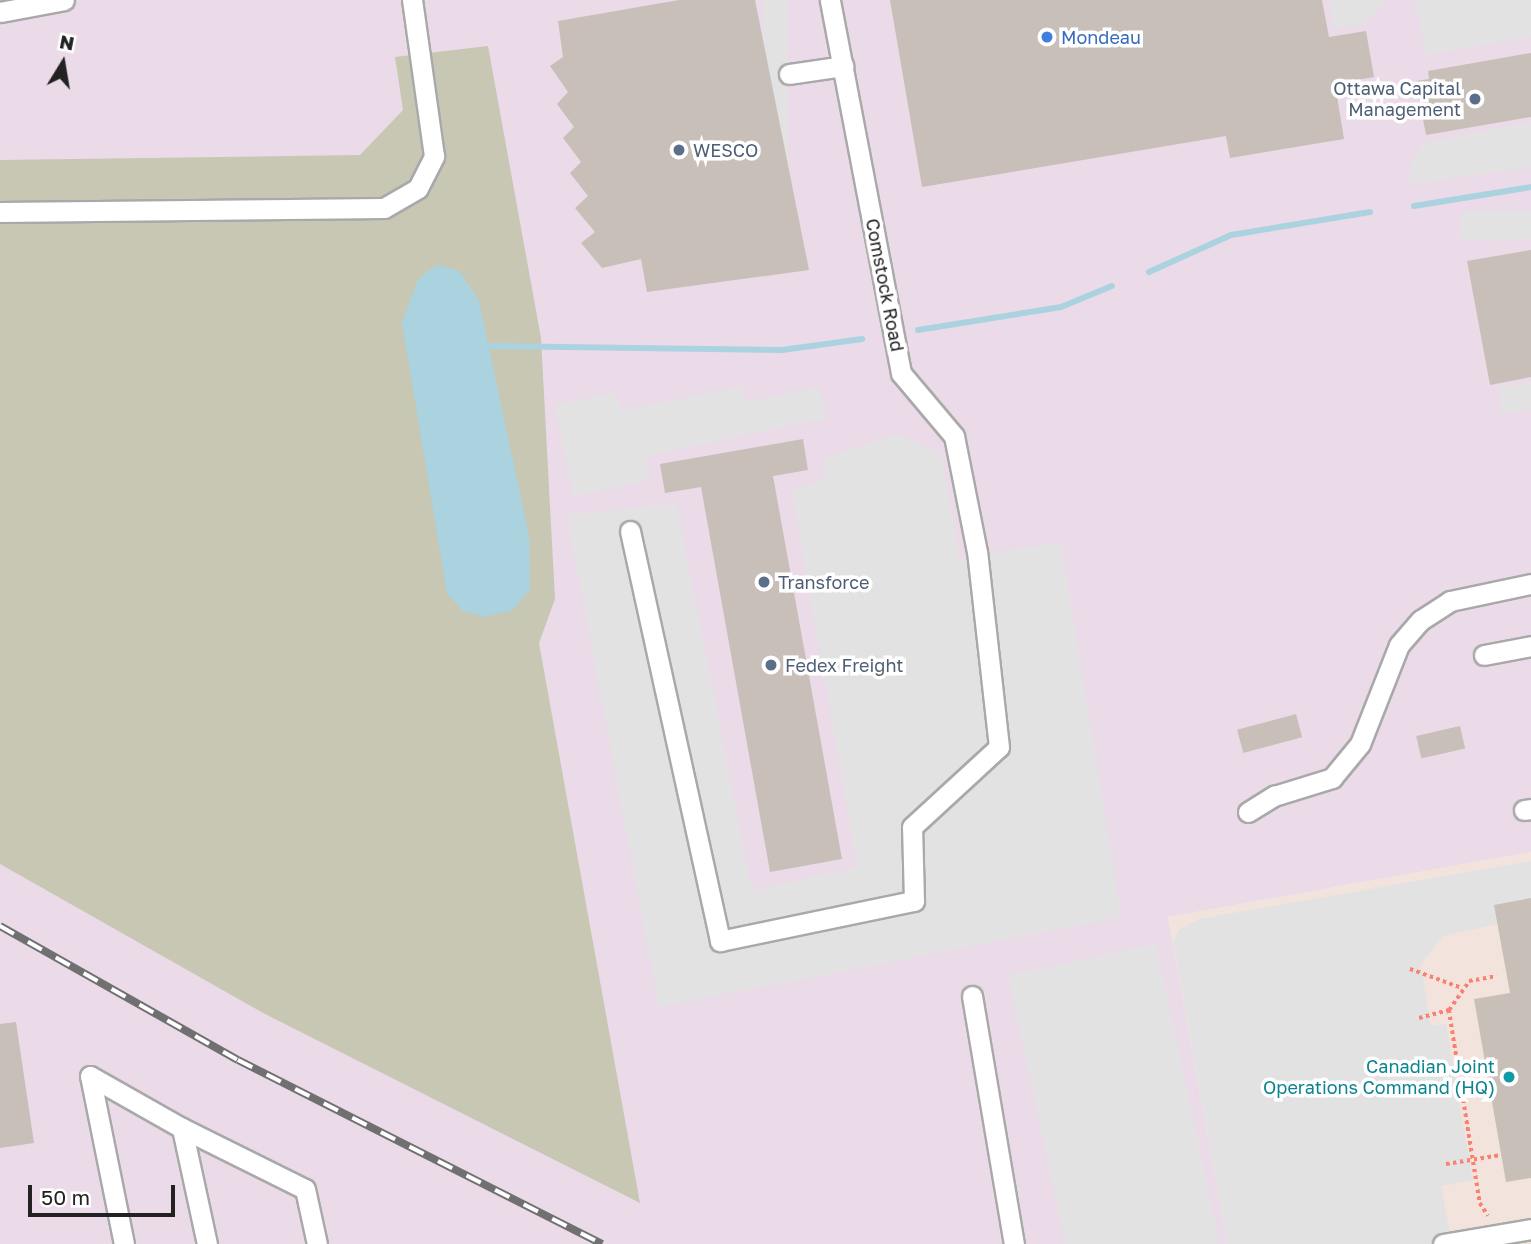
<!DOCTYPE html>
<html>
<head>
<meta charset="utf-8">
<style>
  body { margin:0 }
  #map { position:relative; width:1531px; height:1244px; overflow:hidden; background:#f2efe9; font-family:"Golos Text",sans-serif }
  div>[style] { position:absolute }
  .industrial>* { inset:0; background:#ebdbe8 }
  .military>* { inset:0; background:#f3e3dd }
  .construction>* { inset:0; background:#c7c7b4 }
  .parking>* { inset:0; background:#e2e2e2; transform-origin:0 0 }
  .water>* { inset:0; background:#aad3df }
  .stream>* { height:6px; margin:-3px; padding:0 3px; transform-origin:3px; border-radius:3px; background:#aad3df }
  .building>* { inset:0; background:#c7bfb8; transform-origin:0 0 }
  .path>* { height:3.5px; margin-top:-1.75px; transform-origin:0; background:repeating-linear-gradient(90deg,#fa8072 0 3.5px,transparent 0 7px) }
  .roads { filter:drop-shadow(2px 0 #a9a9a9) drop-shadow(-2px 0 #a9a9a9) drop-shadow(0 2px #a9a9a9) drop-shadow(0 -2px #a9a9a9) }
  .minor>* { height:19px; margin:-9.5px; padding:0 9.5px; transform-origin:9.5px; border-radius:9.5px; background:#fff }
  .rail>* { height:8px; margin-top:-4px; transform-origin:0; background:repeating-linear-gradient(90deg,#fff 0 16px,#707070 0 32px); box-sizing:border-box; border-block:2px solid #707070 }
  .dots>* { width:19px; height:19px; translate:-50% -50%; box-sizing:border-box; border:4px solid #fff; border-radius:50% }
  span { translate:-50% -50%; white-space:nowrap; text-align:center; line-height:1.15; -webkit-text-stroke:7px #fff; paint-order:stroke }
  .shop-label { font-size:18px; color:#366cbe }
  .left { translate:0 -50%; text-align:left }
  .service-label { font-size:18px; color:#4e5e75 }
  .right { translate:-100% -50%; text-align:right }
  .street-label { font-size:18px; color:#222 }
  .culture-label { font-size:18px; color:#0d838f }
  .north { position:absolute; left:28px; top:28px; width:70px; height:70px; -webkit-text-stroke:5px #fff; paint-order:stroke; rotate:11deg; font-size:19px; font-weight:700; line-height:28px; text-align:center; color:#222 }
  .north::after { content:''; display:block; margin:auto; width:24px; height:32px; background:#222; clip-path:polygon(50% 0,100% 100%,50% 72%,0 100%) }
  .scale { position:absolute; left:28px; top:1185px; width:147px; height:32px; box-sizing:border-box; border:4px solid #222; border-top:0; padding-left:9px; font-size:21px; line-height:24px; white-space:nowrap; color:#222; -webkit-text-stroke:5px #fff; paint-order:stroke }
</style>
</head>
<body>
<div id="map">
  <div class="industrial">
    <div style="clip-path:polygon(0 0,1531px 0,1531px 852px,1168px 917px,1235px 1244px,0 1244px)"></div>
  </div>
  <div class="military">
    <div style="clip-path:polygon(1531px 852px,1531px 1244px,1227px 1244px,1168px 917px)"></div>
  </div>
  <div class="construction">
    <div style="clip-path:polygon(488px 46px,541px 338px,555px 599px,539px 643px,640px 1203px,265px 1014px,0 864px,0 160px,360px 155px,403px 110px,395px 57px)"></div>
  </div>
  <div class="parking">
    <div style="left:763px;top:0;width:25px;height:241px"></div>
    <div style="clip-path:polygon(1329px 0,1386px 0,1386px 2px,1361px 24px,1334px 29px)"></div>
    <div style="clip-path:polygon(1415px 0,1531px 0,1531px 37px,1426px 55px)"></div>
    <div style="clip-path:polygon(1531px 122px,1531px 167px,1411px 184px,1410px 165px,1424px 143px)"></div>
    <div style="left:1531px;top:211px;width:28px;height:70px;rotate:90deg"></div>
    <div style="clip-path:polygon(1531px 382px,1531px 409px,1502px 414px,1498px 388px)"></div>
    <div style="clip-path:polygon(742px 386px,745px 402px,819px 387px,826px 418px,645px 456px,650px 480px,574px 496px,554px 405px,616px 392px,621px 411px)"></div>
    <div style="clip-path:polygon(898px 434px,941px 453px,959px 557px,1061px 543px,1121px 917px,659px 1007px,567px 515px,676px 504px,752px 891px,857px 867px,792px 489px,821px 481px,827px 458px)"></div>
    <div style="clip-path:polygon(1531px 861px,1531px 898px,1495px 905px,1498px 924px,1443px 936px,1421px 964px,1431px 1026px,1446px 1024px,1473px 1180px,1441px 1186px,1452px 1244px,1227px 1244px,1173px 941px,1179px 930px,1199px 919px)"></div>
    <div style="left:1156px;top:944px;width:306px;height:151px;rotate:78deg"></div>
  </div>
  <div class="water">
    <div style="clip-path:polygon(437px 265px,459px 271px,479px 301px,529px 536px,530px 589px,513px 610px,485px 617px,463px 611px,447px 594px,402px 323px,418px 279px)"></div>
  </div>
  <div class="stream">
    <div style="left:1414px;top:206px;width:119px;rotate:-9.2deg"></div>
    <div style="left:1149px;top:272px;width:90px;rotate:-24.3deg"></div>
    <div style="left:1231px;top:235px;width:141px;rotate:-9.4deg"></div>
    <div style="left:918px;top:330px;width:145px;rotate:-9.1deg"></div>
    <div style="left:1061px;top:307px;width:55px;rotate:-22.4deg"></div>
    <div style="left:489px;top:346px;width:293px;rotate:0.8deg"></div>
    <div style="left:782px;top:350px;width:81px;rotate:-7.8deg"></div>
  </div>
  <div class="building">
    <div style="clip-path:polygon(679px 0,755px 0,809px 270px,647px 292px,641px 259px,602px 268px,581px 243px,595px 232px,575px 208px,588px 196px,570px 173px,581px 162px,563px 138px,574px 127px,557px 104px,568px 92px,550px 66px,563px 57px,558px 21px)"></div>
    <div style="clip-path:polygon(890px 0,1322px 0,1329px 37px,1366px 31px,1374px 77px,1335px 84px,1344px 139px,1230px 158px,1226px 136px,922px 187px)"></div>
    <div style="clip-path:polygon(1531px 53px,1531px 117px,1426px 135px,1416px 81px,1429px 79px,1428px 71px)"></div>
    <div style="clip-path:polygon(1531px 250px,1531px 377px,1490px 385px,1467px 261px)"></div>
    <div style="clip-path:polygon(803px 439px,808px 470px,773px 476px,842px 859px,770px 872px,701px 487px,665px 493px,660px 464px)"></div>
    <div style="left:1296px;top:714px;width:24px;height:61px;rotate:75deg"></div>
    <div style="left:1460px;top:726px;width:23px;height:45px;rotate:77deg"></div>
    <div style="clip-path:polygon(1531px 898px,1531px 1178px,1506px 1182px,1474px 999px,1510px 993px,1494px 905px)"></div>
    <div style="clip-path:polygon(16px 1022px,34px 1143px,0 1148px,0 1024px)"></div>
  </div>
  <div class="path">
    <div style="left:1410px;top:969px;width:55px;rotate:20.1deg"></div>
    <div style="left:1449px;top:1010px;width:195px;rotate:80.9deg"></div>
    <div style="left:1480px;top:1203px;width:15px;rotate:58deg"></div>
    <div style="left:1419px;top:1018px;width:31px;rotate:-15deg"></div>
    <div style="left:1449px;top:1010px;width:35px;rotate:-55deg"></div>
    <div style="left:1469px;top:981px;width:28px;rotate:-10deg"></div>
    <div style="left:1446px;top:1164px;width:56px;rotate:-9.3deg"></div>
  </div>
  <div class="roads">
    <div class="minor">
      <div style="left:0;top:12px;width:65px;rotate:-10.6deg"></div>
      <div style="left:789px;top:74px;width:55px;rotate:-8.4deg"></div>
      <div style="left:0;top:212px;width:384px;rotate:-0.6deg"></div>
      <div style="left:384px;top:208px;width:39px;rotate:-30deg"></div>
      <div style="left:418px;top:188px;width:36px;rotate:-63deg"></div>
      <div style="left:434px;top:156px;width:158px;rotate:-98deg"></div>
      <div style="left:630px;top:531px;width:420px;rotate:77.6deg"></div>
      <div style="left:720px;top:941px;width:198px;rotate:-11.7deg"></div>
      <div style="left:914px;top:901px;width:74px;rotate:-91.5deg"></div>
      <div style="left:912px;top:827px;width:118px;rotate:-42.6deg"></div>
      <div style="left:999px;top:747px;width:196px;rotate:-96.4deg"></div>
      <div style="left:977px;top:552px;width:118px;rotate:-101.2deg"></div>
      <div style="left:954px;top:436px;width:82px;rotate:-130.1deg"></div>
      <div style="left:901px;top:373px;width:380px;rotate:-100.8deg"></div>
      <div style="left:1484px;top:655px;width:48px;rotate:-10.8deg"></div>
      <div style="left:1524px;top:810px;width:7px;rotate:-8deg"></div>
      <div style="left:1248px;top:812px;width:31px;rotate:-32deg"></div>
      <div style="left:1274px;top:796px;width:61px;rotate:-17.2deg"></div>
      <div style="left:1332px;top:778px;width:44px;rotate:-50.5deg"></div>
      <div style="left:1360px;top:744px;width:106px;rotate:-68.5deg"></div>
      <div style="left:1399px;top:645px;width:33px;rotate:-49deg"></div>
      <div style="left:1421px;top:620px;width:35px;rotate:-33deg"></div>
      <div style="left:1450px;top:601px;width:83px;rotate:-11.9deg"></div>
      <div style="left:972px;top:996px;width:252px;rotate:80.4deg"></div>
      <div style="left:124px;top:1244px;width:171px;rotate:-101.4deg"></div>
      <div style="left:90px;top:1076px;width:106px;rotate:29.5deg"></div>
      <div style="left:207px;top:1244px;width:119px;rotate:-102.2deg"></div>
      <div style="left:182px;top:1128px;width:137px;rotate:26.4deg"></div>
      <div style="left:305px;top:1189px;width:56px;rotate:77.7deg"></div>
      <div style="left:1443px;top:1244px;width:89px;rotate:-9.7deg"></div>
    </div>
  </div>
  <div class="rail">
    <div style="left:0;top:926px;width:273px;rotate:29.4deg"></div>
    <div style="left:238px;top:1060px;width:408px;rotate:26.8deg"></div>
  </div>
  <div class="dots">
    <div style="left:1047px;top:37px;background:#3f7fe0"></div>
    <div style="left:1475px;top:99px;background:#5c6f8a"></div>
    <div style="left:679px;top:150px;background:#5c6f8a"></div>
    <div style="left:764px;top:582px;background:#5c6f8a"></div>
    <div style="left:771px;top:665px;background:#5c6f8a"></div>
    <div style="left:1509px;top:1077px;background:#0f9aa8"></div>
  </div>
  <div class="shop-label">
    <span class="left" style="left:1061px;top:37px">Mondeau</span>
  </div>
  <div class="service-label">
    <span class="right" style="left:1461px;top:99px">Ottawa Capital<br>Management</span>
    <span class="left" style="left:693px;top:150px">WESCO</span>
    <span class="left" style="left:778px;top:582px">Transforce</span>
    <span class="left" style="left:785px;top:665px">Fedex Freight</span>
  </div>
  <div class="street-label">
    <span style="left:885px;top:285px;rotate:79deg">Comstock Road</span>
  </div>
  <div class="culture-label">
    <span class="right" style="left:1495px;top:1077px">Canadian Joint<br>Operations Command (HQ)</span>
  </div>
  <div class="north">N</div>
  <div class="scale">50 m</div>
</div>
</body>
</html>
